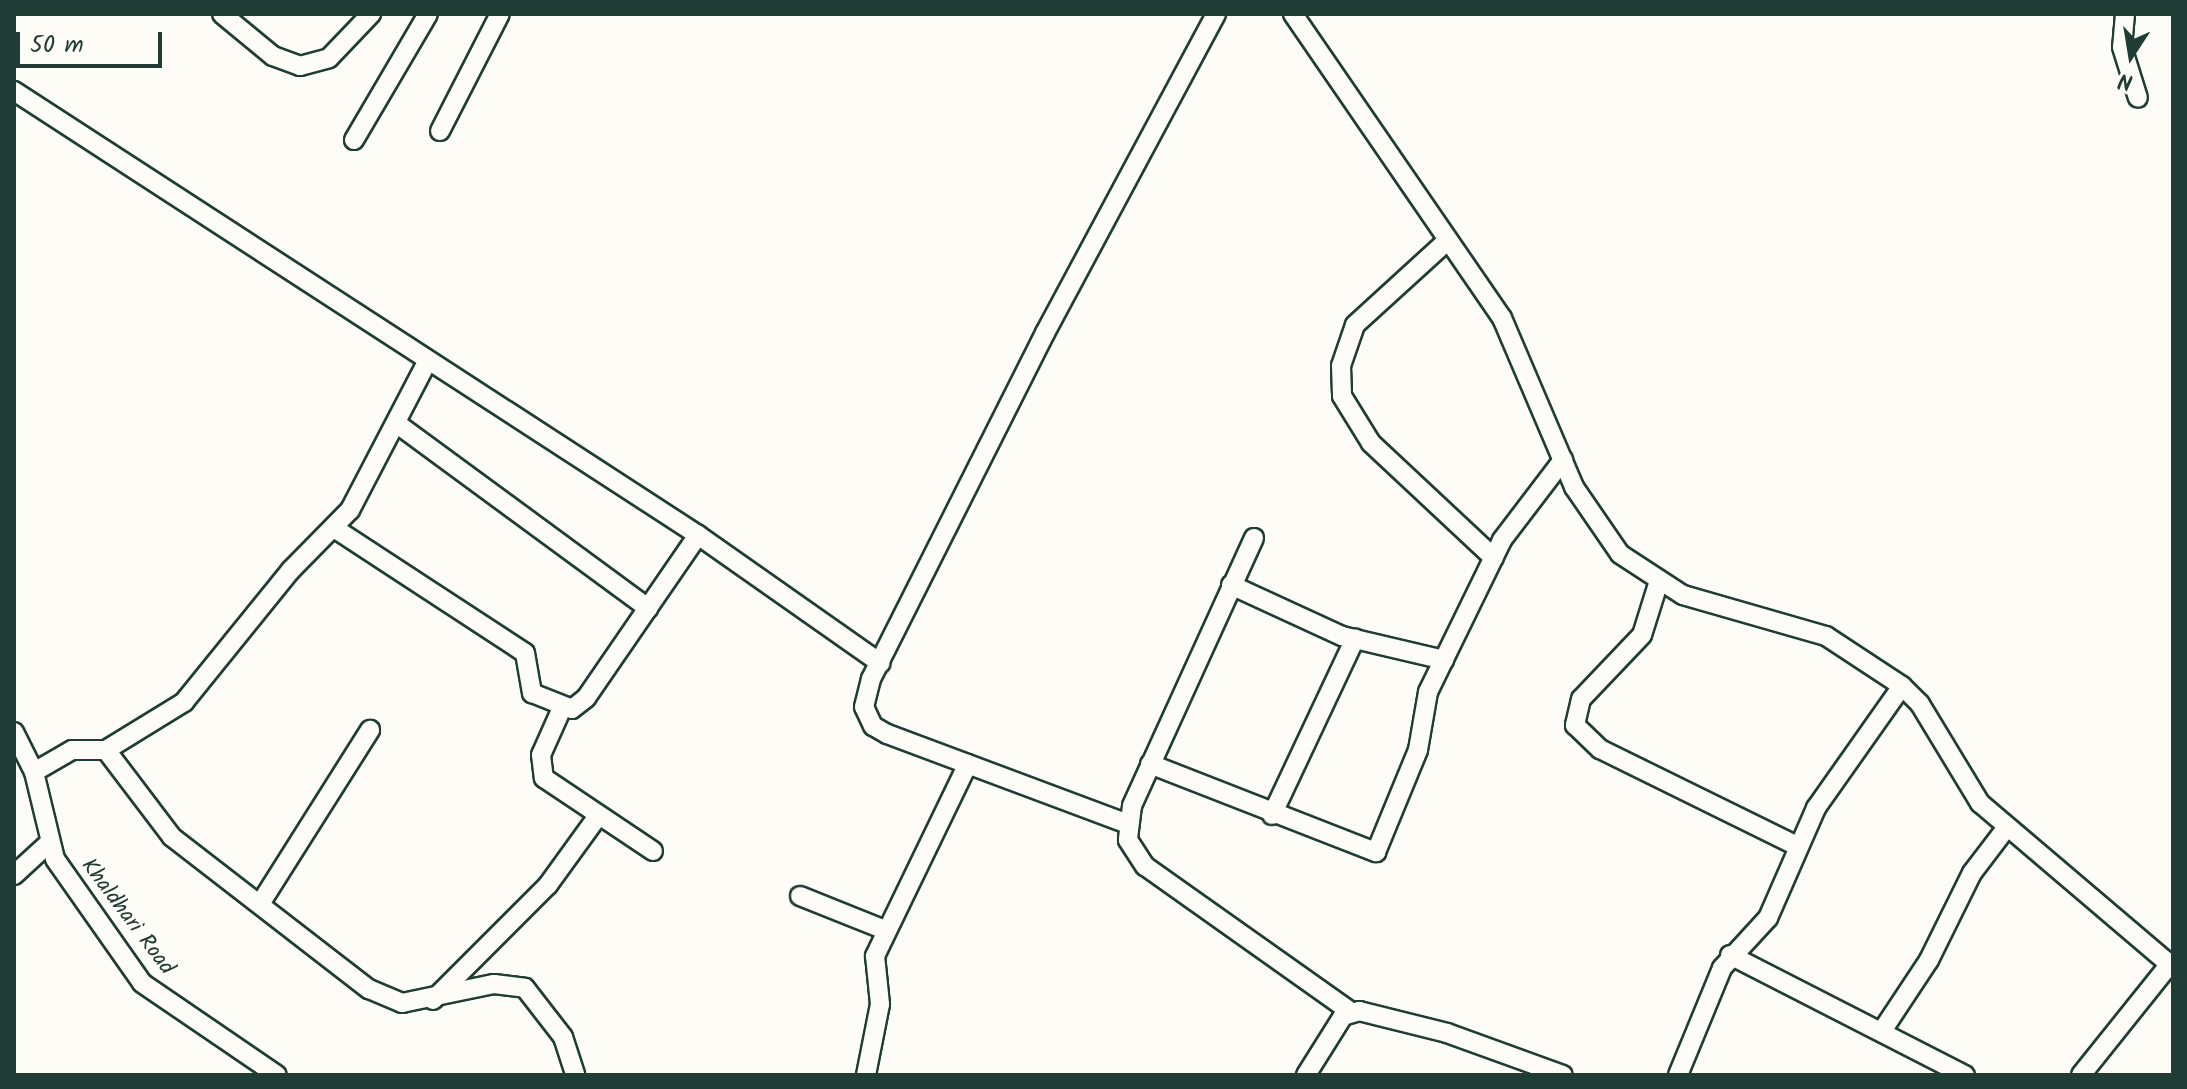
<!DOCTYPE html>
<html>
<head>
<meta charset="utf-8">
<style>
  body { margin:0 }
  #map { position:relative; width:2187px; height:1089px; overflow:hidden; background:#fdfcf7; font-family:Kalam,sans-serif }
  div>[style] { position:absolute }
  .roads { filter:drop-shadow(2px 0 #1f3d34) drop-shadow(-2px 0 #1f3d34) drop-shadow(0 2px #1f3d34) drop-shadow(0 -2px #1f3d34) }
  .minor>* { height:18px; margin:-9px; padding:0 9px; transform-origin:9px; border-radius:9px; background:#fdfcf7 }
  span { translate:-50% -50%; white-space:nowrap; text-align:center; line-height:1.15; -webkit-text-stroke:8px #fdfcf7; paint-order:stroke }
  .street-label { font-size:22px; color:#1f3d34 }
  .frame { position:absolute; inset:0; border:16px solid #1f3d34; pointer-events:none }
  .north { position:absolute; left:2091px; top:16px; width:80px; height:80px; -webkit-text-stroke:6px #fdfcf7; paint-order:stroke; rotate:192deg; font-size:22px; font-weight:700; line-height:32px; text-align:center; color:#1f3d34 }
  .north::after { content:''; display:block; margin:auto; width:28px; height:36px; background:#1f3d34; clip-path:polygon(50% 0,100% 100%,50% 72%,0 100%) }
  .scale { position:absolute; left:16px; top:32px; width:146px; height:36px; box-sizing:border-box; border:4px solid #1f3d34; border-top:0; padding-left:10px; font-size:24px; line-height:28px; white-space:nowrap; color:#1f3d34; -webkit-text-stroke:6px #fdfcf7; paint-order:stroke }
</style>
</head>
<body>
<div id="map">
  <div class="roads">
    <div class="minor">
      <div style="left:222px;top:14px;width:66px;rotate:39.5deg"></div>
      <div style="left:273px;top:56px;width:29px;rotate:20deg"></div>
      <div style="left:300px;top:66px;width:30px;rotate:-15deg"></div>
      <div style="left:329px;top:58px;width:61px;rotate:-46.3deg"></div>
      <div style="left:1293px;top:14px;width:369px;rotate:55.5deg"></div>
      <div style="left:1502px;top:318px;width:184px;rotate:66.9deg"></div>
      <div style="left:1574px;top:487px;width:81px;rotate:55.5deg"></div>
      <div style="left:1620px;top:554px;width:75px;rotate:33.1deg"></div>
      <div style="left:1683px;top:595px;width:149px;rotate:16deg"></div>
      <div style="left:1826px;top:636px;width:91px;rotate:33.3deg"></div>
      <div style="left:1902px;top:686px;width:25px;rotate:45deg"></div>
      <div style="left:1920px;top:704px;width:116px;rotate:58.8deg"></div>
      <div style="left:1980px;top:803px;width:253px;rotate:40.4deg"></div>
      <div style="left:2125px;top:14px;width:33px;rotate:95deg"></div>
      <div style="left:2122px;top:47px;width:53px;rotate:72.6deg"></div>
      <div style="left:14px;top:91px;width:815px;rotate:32.99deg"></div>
      <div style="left:698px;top:535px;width:223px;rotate:35.1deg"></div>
      <div style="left:440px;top:131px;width:131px;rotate:-62.9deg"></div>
      <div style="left:354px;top:140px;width:146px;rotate:-59.6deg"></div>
      <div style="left:1448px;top:240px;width:126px;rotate:137.6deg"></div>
      <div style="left:1355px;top:325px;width:43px;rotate:108.9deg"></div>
      <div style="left:1341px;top:366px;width:30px;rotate:88deg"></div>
      <div style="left:1342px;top:396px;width:55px;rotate:58.3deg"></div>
      <div style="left:1371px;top:443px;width:168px;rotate:43.1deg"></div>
      <div style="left:396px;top:423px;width:313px;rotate:36.3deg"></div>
      <div style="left:334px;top:528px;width:228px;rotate:33.2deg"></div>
      <div style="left:525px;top:653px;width:41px;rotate:80.1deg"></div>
      <div style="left:532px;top:693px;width:43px;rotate:21.8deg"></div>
      <div style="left:572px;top:709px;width:18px;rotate:-38deg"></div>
      <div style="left:586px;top:698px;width:198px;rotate:-55.5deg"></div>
      <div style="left:1254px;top:538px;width:294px;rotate:114.5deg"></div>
      <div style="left:1132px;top:806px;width:34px;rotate:97deg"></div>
      <div style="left:1128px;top:840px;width:31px;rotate:57deg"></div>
      <div style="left:1145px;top:866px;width:251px;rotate:35.3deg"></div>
      <div style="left:1658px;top:584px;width:53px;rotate:107.4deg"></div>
      <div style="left:1642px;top:635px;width:88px;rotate:133.6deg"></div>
      <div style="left:1581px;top:699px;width:27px;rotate:103deg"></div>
      <div style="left:1575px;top:725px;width:35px;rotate:44deg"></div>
      <div style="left:1600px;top:749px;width:220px;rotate:26.2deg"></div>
      <div style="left:1231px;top:585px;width:122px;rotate:24.7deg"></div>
      <div style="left:1342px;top:636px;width:105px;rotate:13.2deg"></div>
      <div style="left:562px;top:708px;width:51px;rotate:114.1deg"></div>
      <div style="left:541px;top:755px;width:23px;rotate:83deg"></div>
      <div style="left:544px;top:778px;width:131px;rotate:33.8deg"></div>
      <div style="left:14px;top:732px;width:45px;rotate:63.4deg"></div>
      <div style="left:34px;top:772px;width:89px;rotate:76.4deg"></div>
      <div style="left:55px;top:859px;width:151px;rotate:54.9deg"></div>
      <div style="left:142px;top:983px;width:163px;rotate:34.3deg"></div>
      <div style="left:106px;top:750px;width:109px;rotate:52.8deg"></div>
      <div style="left:172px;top:837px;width:249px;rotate:37.7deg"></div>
      <div style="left:369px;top:989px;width:36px;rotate:23deg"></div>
      <div style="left:402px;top:1003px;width:94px;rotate:-11.7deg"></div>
      <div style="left:494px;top:984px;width:31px;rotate:7deg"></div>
      <div style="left:525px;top:988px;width:62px;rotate:52.2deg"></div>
      <div style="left:563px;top:1037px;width:40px;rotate:72deg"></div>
      <div style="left:1150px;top:764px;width:243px;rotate:21.3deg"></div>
      <div style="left:1376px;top:852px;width:110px;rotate:-67.6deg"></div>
      <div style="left:1418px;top:750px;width:59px;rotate:-80.2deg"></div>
      <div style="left:1428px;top:692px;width:169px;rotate:-64deg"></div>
      <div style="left:1502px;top:540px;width:101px;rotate:-52.7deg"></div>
      <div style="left:34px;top:772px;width:44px;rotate:-30.1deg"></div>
      <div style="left:72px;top:750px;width:34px"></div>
      <div style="left:106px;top:750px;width:92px;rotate:-31.6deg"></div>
      <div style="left:184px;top:702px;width:170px;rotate:-51deg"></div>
      <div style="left:291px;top:570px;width:84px;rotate:-45.5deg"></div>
      <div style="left:350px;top:510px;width:167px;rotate:-62.5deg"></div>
      <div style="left:1272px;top:815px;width:195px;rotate:-64.8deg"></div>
      <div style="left:1128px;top:824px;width:257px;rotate:-159.5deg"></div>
      <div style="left:887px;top:734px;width:16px;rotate:-150deg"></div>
      <div style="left:873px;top:726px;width:21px;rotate:-115deg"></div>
      <div style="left:864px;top:707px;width:29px;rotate:-76deg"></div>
      <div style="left:871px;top:679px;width:387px;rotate:-63.3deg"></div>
      <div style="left:1045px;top:333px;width:362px;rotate:-61.8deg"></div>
      <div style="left:14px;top:875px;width:49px;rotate:-42.5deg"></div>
      <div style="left:800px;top:896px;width:92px;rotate:21.8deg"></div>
      <div style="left:260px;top:904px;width:206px;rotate:-57.7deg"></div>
      <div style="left:1730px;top:955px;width:264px;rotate:27.1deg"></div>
      <div style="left:433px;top:1000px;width:163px;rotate:-45deg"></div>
      <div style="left:548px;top:885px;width:85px;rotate:-54.1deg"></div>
      <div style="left:1882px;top:1031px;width:85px;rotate:-56.5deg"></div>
      <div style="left:1929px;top:960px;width:97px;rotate:-63.7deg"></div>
      <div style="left:1972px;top:873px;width:58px;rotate:-52.7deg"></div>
      <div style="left:866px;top:1075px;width:72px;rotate:-78.8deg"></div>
      <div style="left:880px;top:1004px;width:48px;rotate:-95.9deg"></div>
      <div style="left:875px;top:956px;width:213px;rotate:-64.2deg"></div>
      <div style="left:1306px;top:1075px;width:70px;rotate:-57.9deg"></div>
      <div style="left:1343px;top:1016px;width:17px;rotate:-17deg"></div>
      <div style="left:1359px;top:1011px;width:91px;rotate:14deg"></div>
      <div style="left:1447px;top:1033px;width:123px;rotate:19.9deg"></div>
      <div style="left:1678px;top:1075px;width:116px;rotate:-67.6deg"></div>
      <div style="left:1722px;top:968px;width:68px;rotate:-47.4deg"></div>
      <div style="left:1768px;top:918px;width:120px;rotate:-66.4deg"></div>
      <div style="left:1816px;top:808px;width:149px;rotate:-54.8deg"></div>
      <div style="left:2081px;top:1075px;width:142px;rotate:-51.3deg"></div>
    </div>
  </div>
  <div class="street-label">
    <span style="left:127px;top:917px;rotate:53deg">Khaldhari Road</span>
  </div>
  <div class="frame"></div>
  <div class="north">N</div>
  <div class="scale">50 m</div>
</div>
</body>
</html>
